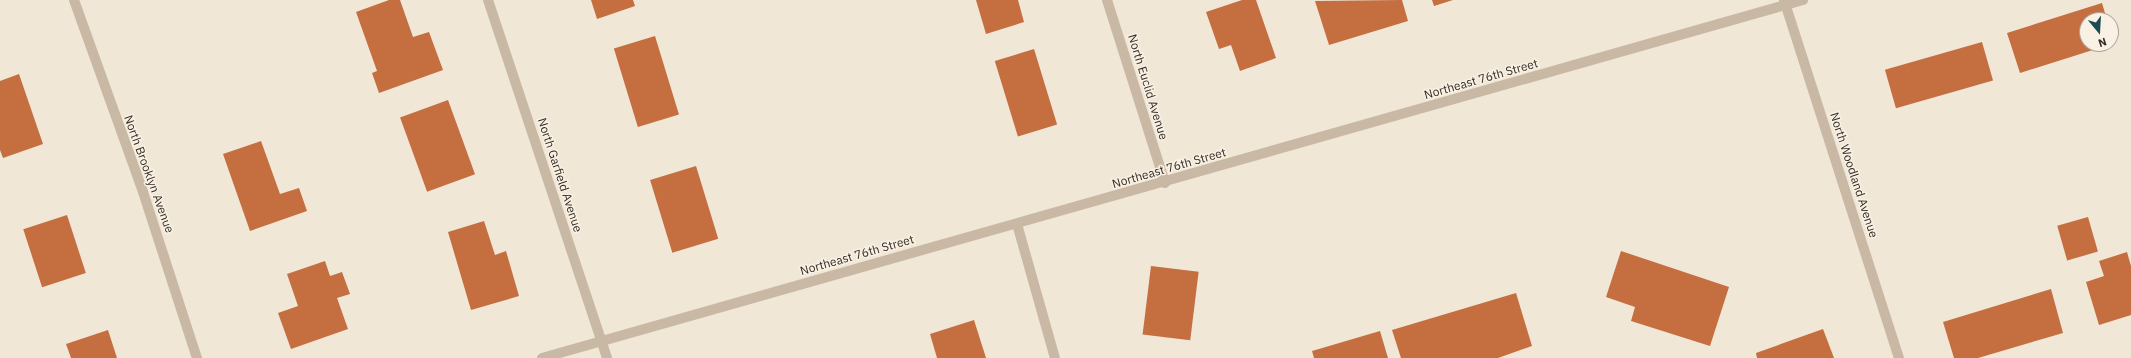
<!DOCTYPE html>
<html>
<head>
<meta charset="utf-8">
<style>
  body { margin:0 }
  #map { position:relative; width:2131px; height:358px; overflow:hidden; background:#f0e7d7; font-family:"IBM Plex Sans",sans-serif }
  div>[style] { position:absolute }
  .building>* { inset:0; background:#c56e40; transform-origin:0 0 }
  .minor>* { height:10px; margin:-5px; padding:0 5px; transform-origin:5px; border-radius:5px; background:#c8b8a4 }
  .tertiary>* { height:10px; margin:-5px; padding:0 5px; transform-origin:5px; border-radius:5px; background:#c8b8a4 }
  span { translate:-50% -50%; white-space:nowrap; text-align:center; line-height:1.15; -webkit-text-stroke:3px #f9f1e3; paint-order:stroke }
  .street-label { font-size:12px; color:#332b25 }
  .north { position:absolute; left:2079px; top:12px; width:40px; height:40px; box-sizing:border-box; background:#f9f1e3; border:1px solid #aaa297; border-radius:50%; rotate:162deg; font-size:11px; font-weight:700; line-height:16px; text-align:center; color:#332b25 }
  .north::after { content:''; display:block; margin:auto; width:14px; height:18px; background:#1c4b54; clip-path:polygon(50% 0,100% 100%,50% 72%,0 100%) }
</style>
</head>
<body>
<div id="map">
  <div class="building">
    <div style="clip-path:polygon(389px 0,400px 0,413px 37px,429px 32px,443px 70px,379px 93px,372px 73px,377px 71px,356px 12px)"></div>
    <div style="clip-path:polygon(591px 0,633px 0,635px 6px,597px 19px)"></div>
    <div style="clip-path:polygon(976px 0,1018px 0,1024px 22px,986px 34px)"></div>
    <div style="clip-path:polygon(1242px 0,1256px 0,1276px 58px,1240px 71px,1231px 45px,1219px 49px,1206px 12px)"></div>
    <div style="clip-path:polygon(1402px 0,1408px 21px,1329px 45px,1315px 1px)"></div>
    <div style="clip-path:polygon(1432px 0,1453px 0,1434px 6px)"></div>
    <div style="clip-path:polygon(2102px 3px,2107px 20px,2087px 20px,2087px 44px,2111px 44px,2111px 33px,2115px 43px,2020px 73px,2007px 33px)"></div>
    <div style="left:655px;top:36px;width:82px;height:43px;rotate:73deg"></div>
    <div style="left:1982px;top:42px;width:40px;height:101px;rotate:74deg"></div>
    <div style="left:1034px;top:49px;width:79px;height:41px;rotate:73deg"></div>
    <div style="clip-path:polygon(19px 74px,43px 144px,3px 158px,0 150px,0 81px)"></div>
    <div style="left:448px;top:100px;width:79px;height:51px;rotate:70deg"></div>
    <div style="clip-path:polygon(261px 141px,280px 194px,299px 188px,307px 211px,250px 231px,223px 154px)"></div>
    <div style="left:696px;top:166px;width:76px;height:48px;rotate:73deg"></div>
    <div style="left:67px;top:215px;width:61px;height:46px;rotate:72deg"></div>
    <div style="left:2088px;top:217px;width:36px;height:32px;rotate:74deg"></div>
    <div style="clip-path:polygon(484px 221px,495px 255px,506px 251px,519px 296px,471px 310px,448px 232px)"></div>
    <div style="clip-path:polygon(1621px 251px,1729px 287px,1710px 346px,1631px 321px,1635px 307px,1606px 297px)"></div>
    <div style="clip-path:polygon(2127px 252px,2131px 266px,2131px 315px,2099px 325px,2086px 282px,2104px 276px,2099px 261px)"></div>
    <div style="clip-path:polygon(325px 261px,330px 276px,342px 272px,350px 294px,337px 298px,348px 329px,291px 349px,278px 313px,298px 306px,287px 274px)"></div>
    <div style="left:1151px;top:266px;width:48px;height:69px;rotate:7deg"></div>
    <div style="clip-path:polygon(2051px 289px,2063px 333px,1978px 358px,1954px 358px,1943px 322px)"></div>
    <div style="clip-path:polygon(1516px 293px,1532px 346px,1498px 358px,1401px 358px,1392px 330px)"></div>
    <div style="clip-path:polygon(974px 320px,986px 358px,937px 358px,930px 334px)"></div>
    <div style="clip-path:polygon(1823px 329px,1834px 358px,1757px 358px,1756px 353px)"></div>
    <div style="clip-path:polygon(108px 330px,117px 358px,71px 358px,66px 344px)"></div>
    <div style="clip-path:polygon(1380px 331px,1388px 358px,1314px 358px,1312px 351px)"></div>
  </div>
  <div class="minor">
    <div style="left:74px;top:0;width:204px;rotate:70.2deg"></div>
    <div style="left:143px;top:192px;width:175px;rotate:72deg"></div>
    <div style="left:488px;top:0;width:377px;rotate:71.6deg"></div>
    <div style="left:1107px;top:0;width:192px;rotate:72.4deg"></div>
    <div style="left:1784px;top:0;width:376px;rotate:72.2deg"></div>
    <div style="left:1017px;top:224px;width:139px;rotate:74.2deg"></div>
  </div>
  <div class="tertiary">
    <div style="left:542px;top:358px;width:1311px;rotate:-15.85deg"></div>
  </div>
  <div class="street-label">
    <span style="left:1481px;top:79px;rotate:-16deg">Northeast 76th Street</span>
    <span style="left:1148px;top:87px;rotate:73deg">North Euclid Avenue</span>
    <span style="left:1169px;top:168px;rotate:-16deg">Northeast 76th Street</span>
    <span style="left:149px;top:174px;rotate:70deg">North Brooklyn Avenue</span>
    <span style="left:560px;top:175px;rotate:72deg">North Garfield Avenue</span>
    <span style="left:1854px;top:175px;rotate:72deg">North Woodland Avenue</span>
    <span style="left:857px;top:255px;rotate:-16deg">Northeast 76th Street</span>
  </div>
  <div class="north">N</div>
</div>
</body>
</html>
